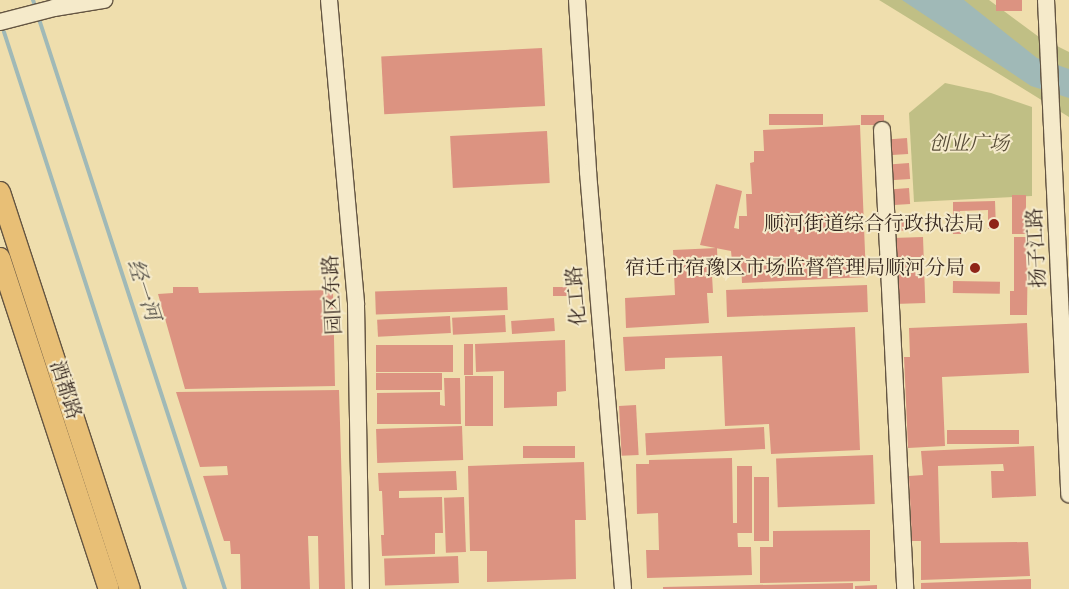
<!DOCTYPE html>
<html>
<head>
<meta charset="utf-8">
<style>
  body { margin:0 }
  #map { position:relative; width:1069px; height:589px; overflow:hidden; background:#efdead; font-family:"Libre Bodoni","Noto Serif SC",serif }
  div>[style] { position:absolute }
  .green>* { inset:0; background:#c0bf85 }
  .water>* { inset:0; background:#a0b9b7 }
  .stream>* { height:4px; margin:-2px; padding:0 2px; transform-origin:2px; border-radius:2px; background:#a0b9b7 }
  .building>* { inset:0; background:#dc9381; transform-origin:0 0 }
  .roads { filter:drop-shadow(1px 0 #645542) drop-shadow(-1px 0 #645542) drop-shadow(0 1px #645542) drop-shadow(0 -1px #645542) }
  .minor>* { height:16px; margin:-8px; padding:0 8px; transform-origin:8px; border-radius:8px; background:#f5eaca }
  .major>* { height:20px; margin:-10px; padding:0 10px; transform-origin:10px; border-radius:10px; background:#e8bf76 }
  .dots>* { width:14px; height:14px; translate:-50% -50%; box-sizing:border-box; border:2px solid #f5eaca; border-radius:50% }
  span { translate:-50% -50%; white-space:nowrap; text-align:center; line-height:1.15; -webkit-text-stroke:4px #f5eaca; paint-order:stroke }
  .park-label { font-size:20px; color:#584d38; font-style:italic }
  .poi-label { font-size:20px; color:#36271f }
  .right { translate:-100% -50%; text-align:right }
  .street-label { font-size:20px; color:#36271f }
  .water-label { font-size:21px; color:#504c45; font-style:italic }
</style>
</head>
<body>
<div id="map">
  <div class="green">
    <div style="clip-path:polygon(879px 0,989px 0,1039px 37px,1069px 52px,1069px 117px)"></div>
    <div style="clip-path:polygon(945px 83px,991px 93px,1032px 107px,1032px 196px,914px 202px,909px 113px)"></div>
  </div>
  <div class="water">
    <div style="clip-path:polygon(902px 0,964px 0,1037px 58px,1069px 69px,1069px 98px,1031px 86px)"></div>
  </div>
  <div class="stream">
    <div style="left:33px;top:0;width:9px;rotate:72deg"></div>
    <div style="left:38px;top:16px;width:603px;rotate:71.93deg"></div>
    <div style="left:4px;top:32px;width:586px;rotate:72deg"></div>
  </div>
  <div class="building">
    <div style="left:996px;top:0;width:26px;height:11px"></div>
    <div style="left:542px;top:48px;width:58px;height:161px;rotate:87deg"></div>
    <div style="left:823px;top:114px;width:11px;height:54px;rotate:90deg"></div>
    <div style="left:861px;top:115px;width:23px;height:10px"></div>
    <div style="clip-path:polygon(860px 125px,866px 277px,742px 283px,741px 261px,732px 261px,731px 251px,700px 245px,716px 184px,742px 191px,734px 228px,739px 229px,739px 216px,747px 216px,746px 194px,752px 194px,750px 163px,754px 162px,754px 151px,764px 151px,763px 130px)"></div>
    <div style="left:547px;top:131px;width:52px;height:97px;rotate:87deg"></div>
    <div style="left:907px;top:138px;width:16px;height:20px;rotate:86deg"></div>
    <div style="left:909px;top:163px;width:16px;height:20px;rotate:86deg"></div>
    <div style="left:909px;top:188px;width:16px;height:20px;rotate:86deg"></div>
    <div style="left:1012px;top:195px;width:14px;height:39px"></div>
    <div style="clip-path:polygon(995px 201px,996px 229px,988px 229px,988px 210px,960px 211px,961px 234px,953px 234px,953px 202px)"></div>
    <div style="left:911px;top:214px;width:16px;height:19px;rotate:86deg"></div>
    <div style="left:923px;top:237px;width:66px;height:31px;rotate:88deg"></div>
    <div style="clip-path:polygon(1014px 237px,1028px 237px,1027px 315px,1010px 315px,1010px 291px,1014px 291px)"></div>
    <div style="clip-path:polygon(717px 248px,718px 274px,712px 275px,713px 293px,707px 293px,709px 323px,626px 328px,625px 298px,675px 295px,673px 250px)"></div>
    <div style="left:953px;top:281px;width:47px;height:12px;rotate:1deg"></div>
    <div style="left:867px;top:285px;width:27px;height:141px;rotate:88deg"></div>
    <div style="clip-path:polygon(173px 287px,198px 287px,199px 293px,333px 290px,335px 386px,185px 389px,158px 294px,173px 293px)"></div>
    <div style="left:507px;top:287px;width:23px;height:132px;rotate:88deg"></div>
    <div style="left:553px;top:287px;width:14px;height:9px"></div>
    <div style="left:505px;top:315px;width:17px;height:53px;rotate:87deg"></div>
    <div style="left:450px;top:316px;width:17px;height:73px;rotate:87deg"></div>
    <div style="left:554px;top:318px;width:13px;height:43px;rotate:86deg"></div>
    <div style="clip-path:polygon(1027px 323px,1029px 373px,942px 377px,945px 446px,908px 448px,904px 357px,910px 357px,909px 328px)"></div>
    <div style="clip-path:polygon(855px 327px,860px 450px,771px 454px,769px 424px,725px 426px,722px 356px,665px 358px,665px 369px,625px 371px,623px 337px)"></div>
    <div style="clip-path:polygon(565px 340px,566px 391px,557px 392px,557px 406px,504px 408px,504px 371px,476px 372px,475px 344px)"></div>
    <div style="left:464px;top:344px;width:9px;height:31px"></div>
    <div style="left:453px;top:345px;width:27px;height:77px;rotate:90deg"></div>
    <div style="left:442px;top:373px;width:17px;height:66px;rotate:90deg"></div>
    <div style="left:465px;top:376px;width:28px;height:50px"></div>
    <div style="clip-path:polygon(444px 378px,460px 378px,461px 424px,377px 424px,377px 393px,440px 392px,440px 405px,445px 406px)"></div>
    <div style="clip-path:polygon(339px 390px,345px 589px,319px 589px,318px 536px,308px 536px,310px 589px,241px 589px,240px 554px,231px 554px,230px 541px,224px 541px,203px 476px,228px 475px,227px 466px,200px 467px,176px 392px)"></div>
    <div style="left:636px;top:405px;width:50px;height:17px;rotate:87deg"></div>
    <div style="left:462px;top:426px;width:34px;height:86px;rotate:88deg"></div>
    <div style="left:764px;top:427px;width:22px;height:119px;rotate:87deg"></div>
    <div style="left:1019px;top:430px;width:14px;height:72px;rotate:90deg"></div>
    <div style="left:575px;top:446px;width:12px;height:52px;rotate:90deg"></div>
    <div style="clip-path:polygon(1034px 446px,1036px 496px,992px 498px,991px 471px,1004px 471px,1003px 464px,938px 466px,940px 543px,1028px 542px,1030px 576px,921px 580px,921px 541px,912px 541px,909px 476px,923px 475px,921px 451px)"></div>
    <div style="left:873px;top:455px;width:49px;height:97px;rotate:88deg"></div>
    <div style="clip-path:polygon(732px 458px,733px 523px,737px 523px,738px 547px,751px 547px,752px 575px,647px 578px,646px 550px,659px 550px,658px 513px,637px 514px,636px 464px,649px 464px,649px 460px)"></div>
    <div style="clip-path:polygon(584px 462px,586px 520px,575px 520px,576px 579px,487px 582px,487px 551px,470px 551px,468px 466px)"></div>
    <div style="left:737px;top:466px;width:15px;height:67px"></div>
    <div style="clip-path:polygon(456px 471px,457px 490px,399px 491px,399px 498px,442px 497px,443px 533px,435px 533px,435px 554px,382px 556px,381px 535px,384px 535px,382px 491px,379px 491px,378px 473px)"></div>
    <div style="left:754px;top:477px;width:15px;height:64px"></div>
    <div style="left:464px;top:497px;width:55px;height:20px;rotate:88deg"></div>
    <div style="clip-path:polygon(870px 530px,870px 581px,760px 583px,760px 547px,773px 547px,773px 531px)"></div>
    <div style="left:458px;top:556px;width:27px;height:74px;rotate:88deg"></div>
    <div style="clip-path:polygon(1031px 579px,1031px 589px,921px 589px,921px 583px)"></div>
    <div style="clip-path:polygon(853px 583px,853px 589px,663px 589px,663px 587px)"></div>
    <div style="clip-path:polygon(877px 585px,877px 589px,855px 589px,855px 586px)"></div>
  </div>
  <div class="roads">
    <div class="minor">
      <div style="left:329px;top:0;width:306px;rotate:84.9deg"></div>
      <div style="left:356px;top:305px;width:284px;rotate:89deg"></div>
      <div style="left:577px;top:0;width:172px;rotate:86.3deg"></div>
      <div style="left:588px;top:172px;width:418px;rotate:85.2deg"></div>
      <div style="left:1046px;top:0;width:495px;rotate:87.3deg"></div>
      <div style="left:0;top:22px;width:56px;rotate:-14.5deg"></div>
      <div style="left:54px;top:8px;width:51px;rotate:-9.1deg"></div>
      <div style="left:882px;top:130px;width:460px;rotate:87.1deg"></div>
    </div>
    <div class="major">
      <div style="left:0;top:192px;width:418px;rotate:71.9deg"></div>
      <div style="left:0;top:258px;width:348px;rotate:71.8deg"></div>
    </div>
  </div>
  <div class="dots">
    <div style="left:994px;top:224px;background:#8f2418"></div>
    <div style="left:975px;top:268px;background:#8f2418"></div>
  </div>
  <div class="park-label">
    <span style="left:969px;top:144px">创业广场</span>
  </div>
  <div class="poi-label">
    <span class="right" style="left:984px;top:224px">顺河街道综合行政执法局</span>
    <span class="right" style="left:965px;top:268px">宿迁市宿豫区市场监督管理局顺河分局</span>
  </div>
  <div class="street-label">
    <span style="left:1037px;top:248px;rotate:-93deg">扬子江路</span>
    <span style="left:333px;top:295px;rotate:-93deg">园区东路</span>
    <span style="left:577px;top:296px;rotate:-95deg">化工路</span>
    <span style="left:65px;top:390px;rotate:72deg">酒都路</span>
  </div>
  <div class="water-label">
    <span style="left:143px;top:290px;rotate:72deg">经一河</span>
  </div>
</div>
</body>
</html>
